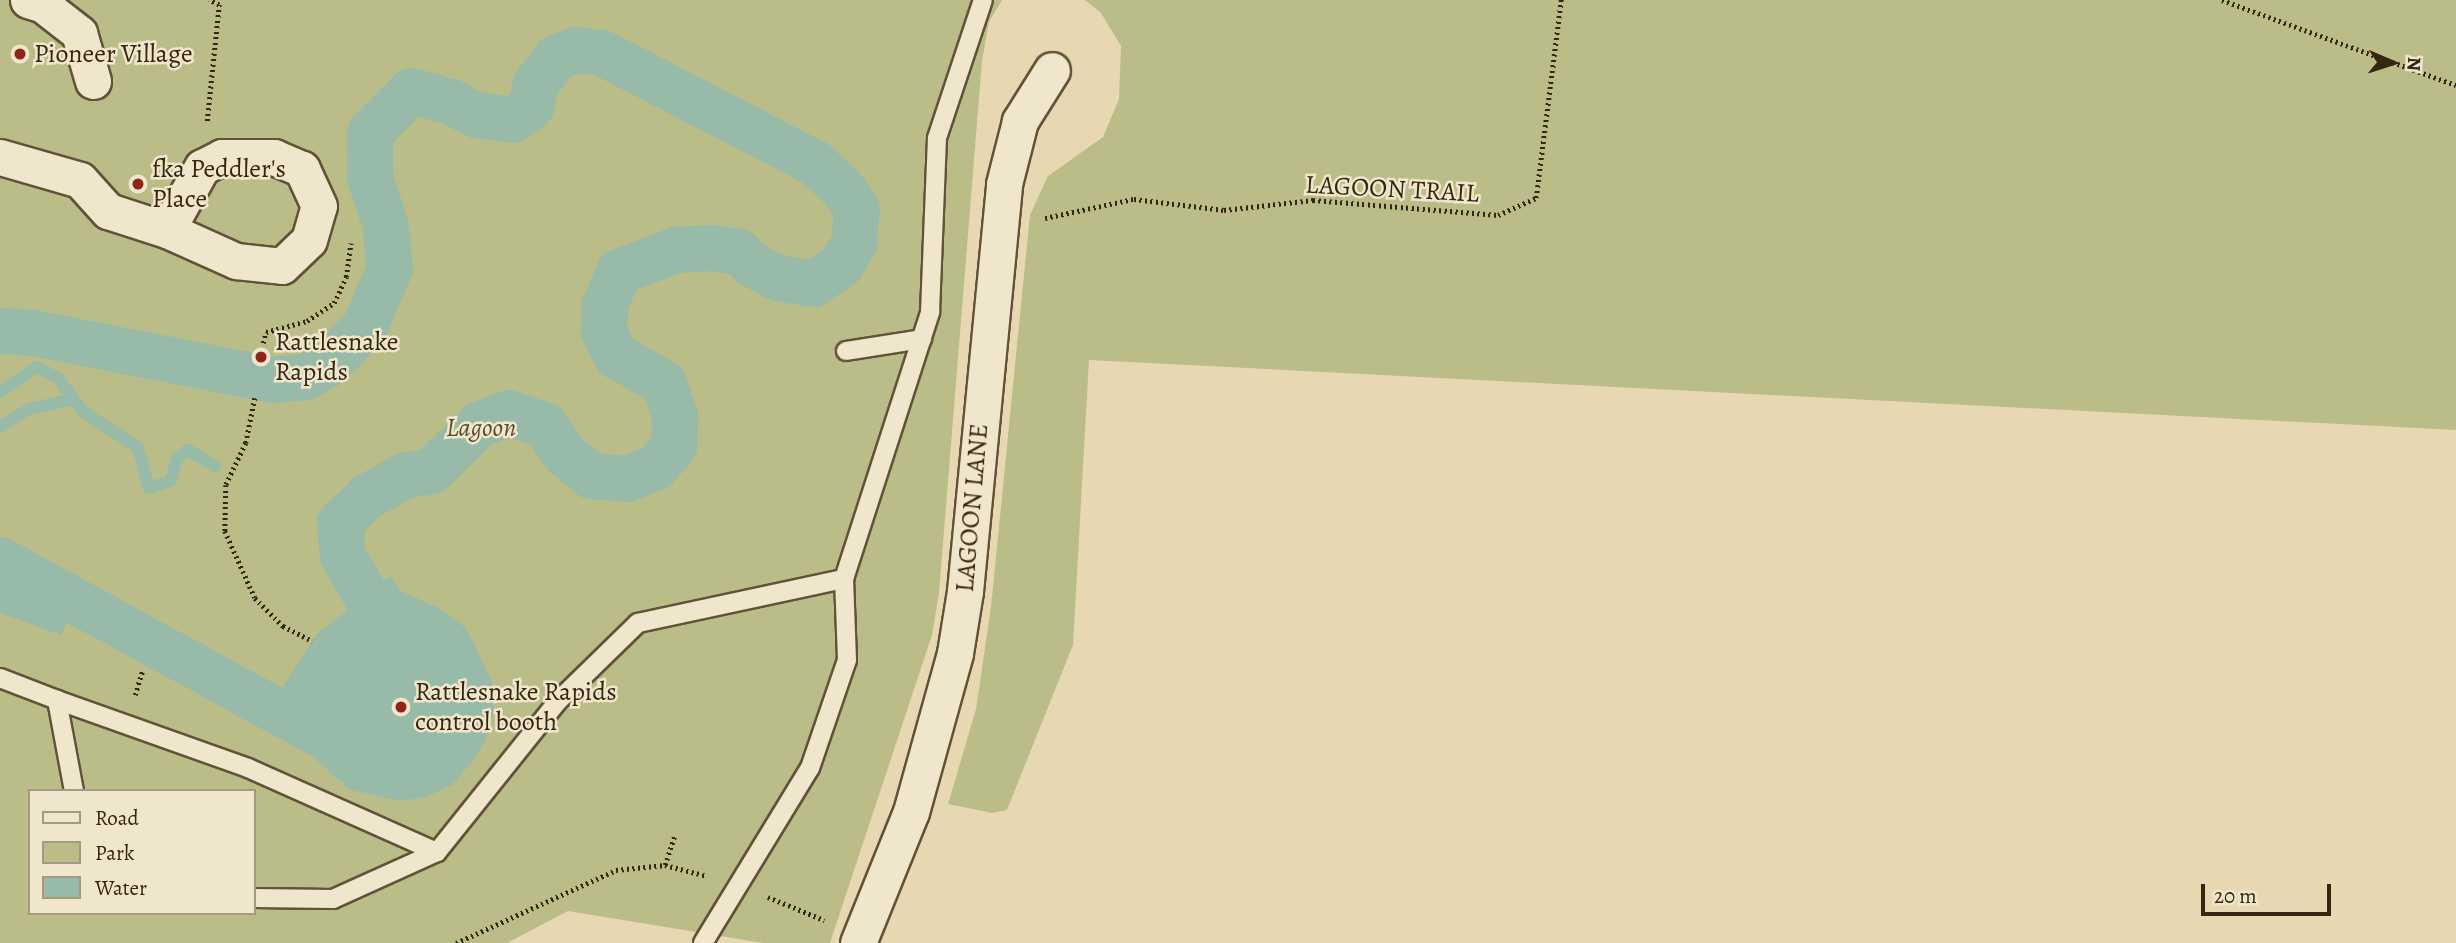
<!DOCTYPE html>
<html>
<head>
<meta charset="utf-8">
<style>
  body { margin:0 }
  #map { position:relative; width:2456px; height:943px; overflow:hidden; background:#e8d8b1; font-family:Alegreya,serif }
  div>[style] { position:absolute }
  .green>* { inset:0; background:#bbbd88 }
  .water>* { inset:0; background:#97baa9 }
  .stream>* { height:12px; margin:-6px; padding:0 6px; transform-origin:6px; border-radius:6px; background:#97baa9 }
  .canal>* { height:46px; margin:-23px; padding:0 23px; transform-origin:23px; border-radius:23px; background:#97baa9 }
  .path>* { height:4.5px; margin-top:-2.25px; transform-origin:0; background:repeating-linear-gradient(90deg,#36260f 0 2px,transparent 0 5.5px) }
  .roads { filter:drop-shadow(2px 0 #625238) drop-shadow(-2px 0 #625238) drop-shadow(0 2px #625238) drop-shadow(0 -2px #625238) }
  .lane>* { height:18px; margin:-9px; padding:0 9px; transform-origin:9px; border-radius:9px; background:#f0e6cc }
  .street>* { height:35px; margin:-17.5px; padding:0 17.5px; transform-origin:17.5px; border-radius:17.5px; background:#f0e6cc }
  .dots>* { width:19px; height:19px; translate:-50% -50%; box-sizing:border-box; border:4px solid #f0e6cc; border-radius:50% }
  span { translate:-50% -50%; white-space:nowrap; text-align:center; line-height:1.15; -webkit-text-stroke:5px #f0e6cc; paint-order:stroke }
  .poi-label { font-size:26px; color:#36260f }
  .left { translate:0 -50%; text-align:left }
  .street-label { font-size:26px; color:#36260f }
  .park-label { font-size:26px; color:#574c2d; font-style:italic }
  .legend { position:absolute; left:28px; top:789px; width:228px; height:126px; box-sizing:border-box; background:#f0e6cc; border:2px solid #a69980; margin:0; padding:9px 12px; list-style:none; font-size:21px; color:#36260f }
  .legend li { display:flex; align-items:center; gap:14px; height:35px }
  .legend b { width:35px; border:2px solid #a69980 }
  .north { position:absolute; left:2358px; top:28px; width:70px; height:70px; -webkit-text-stroke:5px #f0e6cc; paint-order:stroke; rotate:93deg; font-size:19px; font-weight:700; line-height:28px; text-align:center; color:#36260f }
  .north::after { content:''; display:block; margin:auto; width:24px; height:32px; background:#36260f; clip-path:polygon(50% 0,100% 100%,50% 72%,0 100%) }
  .scale { position:absolute; left:2201px; top:884px; width:130px; height:32px; box-sizing:border-box; border:4px solid #36260f; border-top:0; padding-left:9px; font-size:21px; line-height:24px; white-space:nowrap; color:#36260f; -webkit-text-stroke:5px #f0e6cc; paint-order:stroke }
</style>
</head>
<body>
<div id="map">
  <div class="green">
    <div style="clip-path:polygon(evenodd,0 0,1002px 0,989px 22px,982px 61px,939px 593px,932px 635px,830px 943px,763px 943px,568px 911px,507px 943px,0 943px,0 0,30px 791px,254px 791px,254px 913px,30px 913px,30px 791px)"></div>
    <div style="clip-path:polygon(1085px 0,2456px 0,2456px 430px,1089px 360px,1073px 645px,1007px 810px,992px 813px,948px 804px,976px 709px,991px 607px,1030px 215px,1048px 176px,1103px 137px,1119px 99px,1121px 46px,1101px 13px)"></div>
  </div>
  <div class="water">
    <div style="clip-path:polygon(0 576px,70px 615px,61px 635px,0 613px)"></div>
    <div style="clip-path:polygon(390px 576px,401px 591px,441px 609px,466px 628px,493px 684px,494px 710px,485px 741px,471px 763px,452px 785px,427px 797px,400px 801px,351px 790px,315px 759px,321px 746px,264px 716px,317px 634px)"></div>
  </div>
  <div class="stream">
    <div style="left:0;top:392px;width:45px;rotate:-34deg"></div>
    <div style="left:37px;top:367px;width:24px;rotate:28deg"></div>
    <div style="left:58px;top:378px;width:26px;rotate:54deg"></div>
    <div style="left:0;top:427px;width:34px;rotate:-32deg"></div>
    <div style="left:29px;top:409px;width:45px;rotate:-12.8deg"></div>
    <div style="left:73px;top:399px;width:17px;rotate:50deg"></div>
    <div style="left:84px;top:412px;width:65px;rotate:33.7deg"></div>
    <div style="left:138px;top:448px;width:41px;rotate:74.6deg"></div>
    <div style="left:149px;top:488px;width:23px;rotate:-18deg"></div>
    <div style="left:171px;top:481px;width:22px;rotate:-77deg"></div>
    <div style="left:176px;top:460px;width:16px;rotate:-40deg"></div>
    <div style="left:188px;top:450px;width:31px;rotate:31deg"></div>
  </div>
  <div class="canal">
    <div style="left:0;top:331px;width:33px;rotate:3deg"></div>
    <div style="left:33px;top:333px;width:245px;rotate:11.1deg"></div>
    <div style="left:273px;top:380px;width:33px;rotate:-5deg"></div>
    <div style="left:306px;top:377px;width:28px;rotate:-30deg"></div>
    <div style="left:330px;top:363px;width:50px;rotate:-45.8deg"></div>
    <div style="left:365px;top:327px;width:64px;rotate:-67deg"></div>
    <div style="left:390px;top:268px;width:45px;rotate:-96.3deg"></div>
    <div style="left:385px;top:223px;width:47px;rotate:-108.4deg"></div>
    <div style="left:370px;top:178px;width:45px;rotate:-90deg"></div>
    <div style="left:370px;top:133px;width:59px;rotate:-45deg"></div>
    <div style="left:412px;top:91px;width:41px;rotate:15.8deg"></div>
    <div style="left:451px;top:102px;width:29px;rotate:27deg"></div>
    <div style="left:477px;top:115px;width:35px;rotate:8deg"></div>
    <div style="left:512px;top:120px;width:23px;rotate:-34deg"></div>
    <div style="left:531px;top:107px;width:24px;rotate:-78deg"></div>
    <div style="left:536px;top:84px;width:34px;rotate:-52deg"></div>
    <div style="left:557px;top:57px;width:20px;rotate:-20deg"></div>
    <div style="left:576px;top:50px;width:26px;rotate:7deg"></div>
    <div style="left:602px;top:53px;width:240px;rotate:27.3deg"></div>
    <div style="left:815px;top:163px;width:38px;rotate:43deg"></div>
    <div style="left:843px;top:189px;width:24px;rotate:55deg"></div>
    <div style="left:857px;top:209px;width:35px;rotate:95deg"></div>
    <div style="left:854px;top:244px;width:26px;rotate:122deg"></div>
    <div style="left:840px;top:266px;width:32px;rotate:146deg"></div>
    <div style="left:813px;top:284px;width:36px;rotate:-170deg"></div>
    <div style="left:778px;top:278px;width:27px;rotate:-153deg"></div>
    <div style="left:754px;top:266px;width:21px;rotate:-137deg"></div>
    <div style="left:739px;top:252px;width:26px;rotate:-171deg"></div>
    <div style="left:713px;top:248px;width:37px;rotate:177deg"></div>
    <div style="left:676px;top:250px;width:61px;rotate:158.9deg"></div>
    <div style="left:619px;top:272px;width:36px;rotate:113deg"></div>
    <div style="left:605px;top:305px;width:27px;rotate:92deg"></div>
    <div style="left:604px;top:332px;width:27px;rotate:63deg"></div>
    <div style="left:616px;top:356px;width:55px;rotate:29.4deg"></div>
    <div style="left:664px;top:383px;width:35px;rotate:72deg"></div>
    <div style="left:675px;top:416px;width:31px;rotate:92deg"></div>
    <div style="left:674px;top:447px;width:28px;rotate:132deg"></div>
    <div style="left:655px;top:468px;width:29px;rotate:158deg"></div>
    <div style="left:628px;top:479px;width:37px;rotate:-175deg"></div>
    <div style="left:591px;top:476px;width:34px;rotate:-140deg"></div>
    <div style="left:565px;top:454px;width:35px;rotate:-125deg"></div>
    <div style="left:545px;top:425px;width:38px;rotate:-162deg"></div>
    <div style="left:509px;top:413px;width:31px;rotate:159deg"></div>
    <div style="left:480px;top:424px;width:67px;rotate:135.6deg"></div>
    <div style="left:432px;top:471px;width:28px;rotate:170deg"></div>
    <div style="left:404px;top:476px;width:43px;rotate:150.4deg"></div>
    <div style="left:367px;top:497px;width:37px;rotate:136deg"></div>
    <div style="left:340px;top:523px;width:33px;rotate:85deg"></div>
    <div style="left:343px;top:556px;width:66px;rotate:59.9deg"></div>
    <div style="left:376px;top:613px;width:40px;rotate:25deg"></div>
    <div style="left:0;top:560px;width:369px;rotate:28.6deg"></div>
  </div>
  <div class="path">
    <div style="left:2222px;top:0;width:249px;rotate:20deg"></div>
    <div style="left:207px;top:121px;width:117px;rotate:-84.1deg"></div>
    <div style="left:219px;top:5px;width:11px;rotate:-153deg"></div>
    <div style="left:1045px;top:218px;width:91px;rotate:-12.1deg"></div>
    <div style="left:1134px;top:199px;width:91px;rotate:7deg"></div>
    <div style="left:1224px;top:210px;width:90px;rotate:-6.4deg"></div>
    <div style="left:1313px;top:200px;width:186px;rotate:4.6deg"></div>
    <div style="left:1498px;top:215px;width:42px;rotate:-24.1deg"></div>
    <div style="left:1536px;top:198px;width:200px;rotate:-82.8deg"></div>
    <div style="left:263px;top:343px;width:11px;rotate:-75deg"></div>
    <div style="left:266px;top:332px;width:42px;rotate:-15deg"></div>
    <div style="left:307px;top:321px;width:32px;rotate:-34deg"></div>
    <div style="left:334px;top:303px;width:29px;rotate:-65deg"></div>
    <div style="left:346px;top:277px;width:34px;rotate:-82deg"></div>
    <div style="left:255px;top:398px;width:46px;rotate:101.3deg"></div>
    <div style="left:246px;top:443px;width:47px;rotate:115.5deg"></div>
    <div style="left:226px;top:485px;width:46px;rotate:91.2deg"></div>
    <div style="left:225px;top:531px;width:73px;rotate:65.9deg"></div>
    <div style="left:255px;top:598px;width:40px;rotate:45deg"></div>
    <div style="left:283px;top:626px;width:33px;rotate:27deg"></div>
    <div style="left:135px;top:695px;width:27px;rotate:-73deg"></div>
    <div style="left:665px;top:865px;width:32px;rotate:-72deg"></div>
    <div style="left:768px;top:897px;width:61px;rotate:22.3deg"></div>
    <div style="left:456px;top:943px;width:176px;rotate:-24.5deg"></div>
    <div style="left:616px;top:870px;width:49px;rotate:-5.8deg"></div>
    <div style="left:665px;top:865px;width:43px;rotate:14.7deg"></div>
  </div>
  <div class="roads">
    <div class="lane">
      <div style="left:846px;top:351px;width:77px;rotate:-9deg"></div>
      <div style="left:0;top:678px;width:61px;rotate:21.1deg"></div>
      <div style="left:74px;top:791px;width:93px;rotate:-100.6deg"></div>
      <div style="left:57px;top:700px;width:203px;rotate:19.6deg"></div>
      <div style="left:248px;top:768px;width:207px;rotate:24deg"></div>
      <div style="left:254px;top:898px;width:79px;rotate:0.7deg"></div>
      <div style="left:333px;top:899px;width:114px;rotate:-24.3deg"></div>
      <div style="left:437px;top:852px;width:192px;rotate:-51.3deg"></div>
      <div style="left:557px;top:702px;width:113px;rotate:-44.3deg"></div>
      <div style="left:638px;top:623px;width:211px;rotate:-12.1deg"></div>
      <div style="left:703px;top:943px;width:205px;rotate:-58.6deg"></div>
      <div style="left:810px;top:768px;width:114px;rotate:-71.1deg"></div>
      <div style="left:847px;top:660px;width:81px;rotate:-92.1deg"></div>
      <div style="left:844px;top:579px;width:281px;rotate:-72.1deg"></div>
      <div style="left:930px;top:312px;width:174px;rotate:-87.7deg"></div>
      <div style="left:937px;top:138px;width:145px;rotate:-71.6deg"></div>
    </div>
    <div class="street">
      <div style="left:28px;top:0;width:16px;rotate:18deg"></div>
      <div style="left:43px;top:5px;width:46px;rotate:37.9deg"></div>
      <div style="left:79px;top:33px;width:50px;rotate:73.7deg"></div>
      <div style="left:0;top:157px;width:83px;rotate:16deg"></div>
      <div style="left:80px;top:180px;width:42px;rotate:47.9deg"></div>
      <div style="left:108px;top:211px;width:62px;rotate:17.9deg"></div>
      <div style="left:167px;top:230px;width:76px;rotate:24.2deg"></div>
      <div style="left:236px;top:261px;width:46px;rotate:6.2deg"></div>
      <div style="left:282px;top:266px;width:37px;rotate:-44deg"></div>
      <div style="left:309px;top:240px;width:35px;rotate:-74deg"></div>
      <div style="left:319px;top:206px;width:41px;rotate:-114.7deg"></div>
      <div style="left:302px;top:169px;width:30px;rotate:-157deg"></div>
      <div style="left:274px;top:157px;width:52px;rotate:180deg"></div>
      <div style="left:222px;top:157px;width:22px;rotate:153deg"></div>
      <div style="left:202px;top:167px;width:72px;rotate:119.1deg"></div>
      <div style="left:858px;top:943px;width:141px;rotate:-68deg"></div>
      <div style="left:911px;top:812px;width:165px;rotate:-74.5deg"></div>
      <div style="left:955px;top:653px;width:63px;rotate:-80.8deg"></div>
      <div style="left:965px;top:591px;width:409px;rotate:-84.5deg"></div>
      <div style="left:1004px;top:184px;width:65px;rotate:-75.7deg"></div>
      <div style="left:1020px;top:121px;width:60px;rotate:-57.9deg"></div>
    </div>
  </div>
  <div class="dots">
    <div style="left:20px;top:54px;background:#8f2418"></div>
    <div style="left:138px;top:184px;background:#8f2418"></div>
    <div style="left:261px;top:357px;background:#8f2418"></div>
    <div style="left:401px;top:707px;background:#8f2418"></div>
  </div>
  <div class="poi-label">
    <span class="left" style="left:34px;top:54px">Pioneer Village</span>
    <span class="left" style="left:152px;top:184px">fka Peddler's<br>Place</span>
    <span class="left" style="left:275px;top:357px">Rattlesnake<br>Rapids</span>
    <span class="left" style="left:415px;top:707px">Rattlesnake Rapids<br>control booth</span>
  </div>
  <div class="street-label">
    <span style="left:1392px;top:189px;rotate:3deg">LAGOON TRAIL</span>
    <span style="left:972px;top:508px;rotate:-85deg">LAGOON LANE</span>
  </div>
  <div class="park-label">
    <span style="left:481px;top:428px">Lagoon</span>
  </div>
  <ul class="legend">
  <li><b style="height:9px;background:#f0e6cc"></b>Road</li>
  <li><b style="height:19px;background:#bbbd88"></b>Park</li>
  <li><b style="height:19px;background:#97baa9"></b>Water</li>
  </ul>
  <div class="north">N</div>
  <div class="scale">20 m</div>
</div>
</body>
</html>
